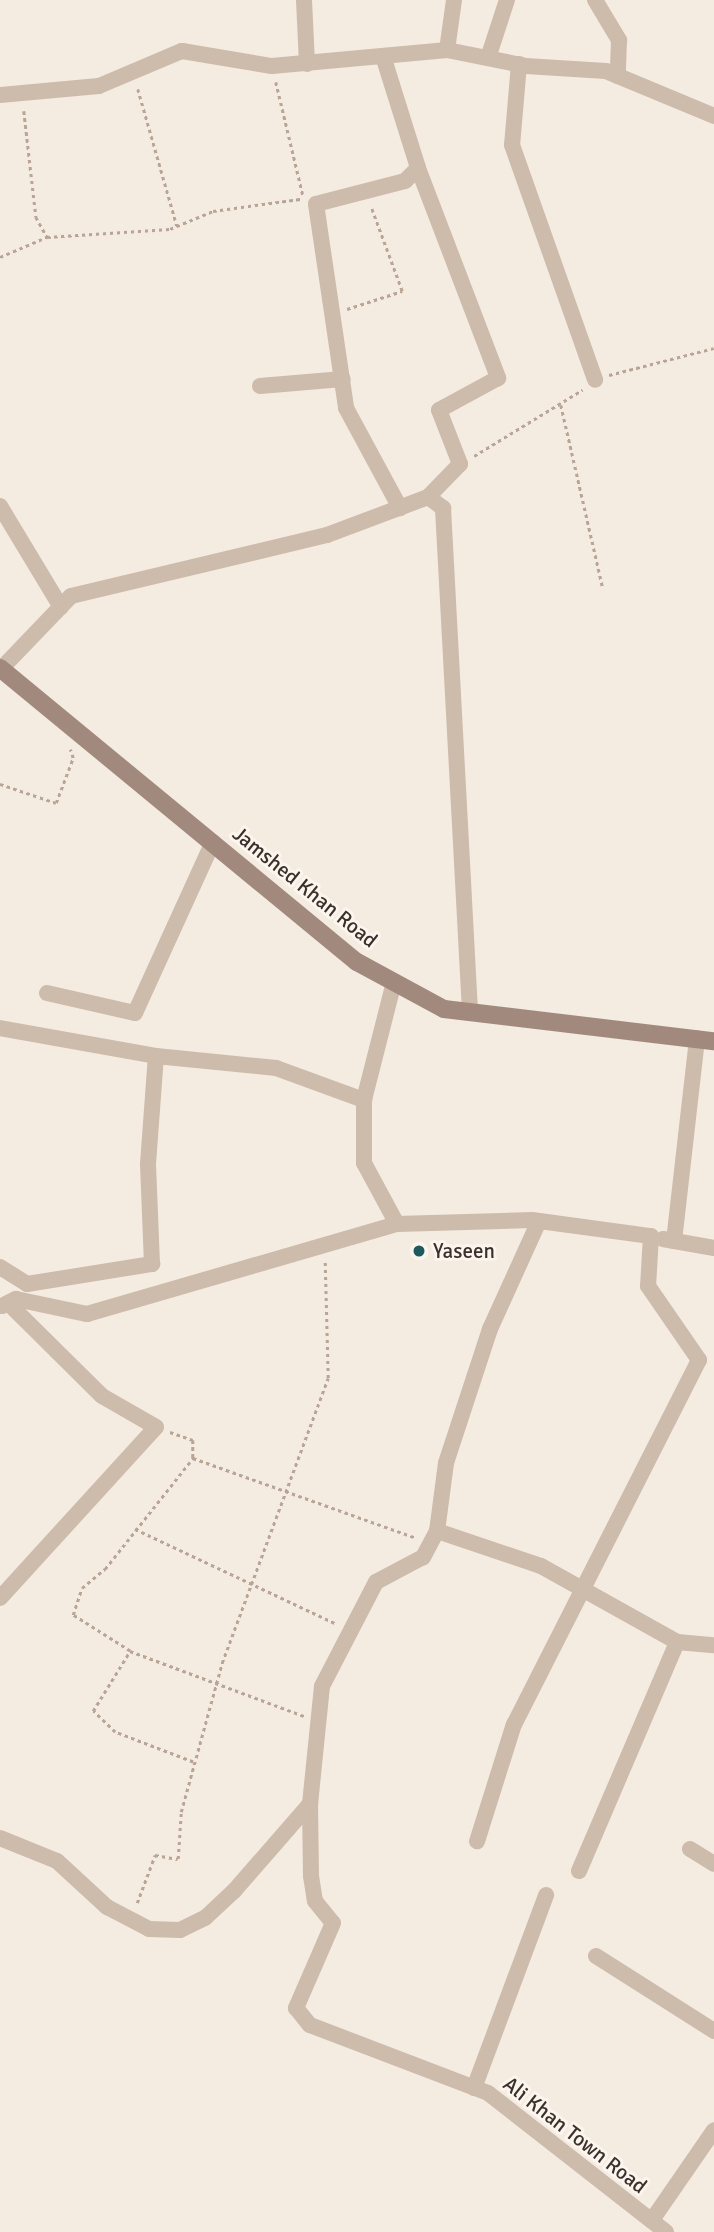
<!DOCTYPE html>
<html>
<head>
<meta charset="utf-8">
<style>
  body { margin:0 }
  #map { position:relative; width:714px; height:2232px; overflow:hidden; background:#f4ebe1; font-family:Signika,sans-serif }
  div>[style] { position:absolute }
  .path>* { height:2.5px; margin-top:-1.25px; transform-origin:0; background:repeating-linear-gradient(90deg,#b9a596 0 3.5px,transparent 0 7px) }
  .street>* { height:16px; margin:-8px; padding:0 8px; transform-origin:8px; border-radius:8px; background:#cdbbac }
  .secondary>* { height:18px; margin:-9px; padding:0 9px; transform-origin:9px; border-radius:9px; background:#a18a7d }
  .dots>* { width:19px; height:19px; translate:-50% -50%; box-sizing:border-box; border:4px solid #fbf5ee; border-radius:50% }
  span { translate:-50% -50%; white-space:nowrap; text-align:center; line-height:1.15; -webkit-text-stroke:6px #fbf5ee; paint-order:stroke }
  .street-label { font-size:21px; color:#3b302b }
  .poi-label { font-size:21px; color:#3b302b }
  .left { translate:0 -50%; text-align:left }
</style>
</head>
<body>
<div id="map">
  <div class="path">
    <div style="left:276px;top:82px;width:116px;rotate:76.6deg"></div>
    <div style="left:138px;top:89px;width:142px;rotate:74.1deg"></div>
    <div style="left:24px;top:111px;width:107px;rotate:83.5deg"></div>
    <div style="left:36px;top:217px;width:23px;rotate:61deg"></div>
    <div style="left:0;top:257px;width:51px;rotate:-23.1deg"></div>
    <div style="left:47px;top:237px;width:123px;rotate:-3.7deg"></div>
    <div style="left:170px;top:229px;width:47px;rotate:-22.7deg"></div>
    <div style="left:213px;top:211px;width:88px;rotate:-7.9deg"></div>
    <div style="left:347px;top:309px;width:58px;rotate:-18.1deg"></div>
    <div style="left:402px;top:291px;width:90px;rotate:-110.3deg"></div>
    <div style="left:609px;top:375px;width:108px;rotate:-14.4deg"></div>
    <div style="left:561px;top:405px;width:188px;rotate:77.1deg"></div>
    <div style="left:474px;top:456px;width:127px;rotate:-31.4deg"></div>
    <div style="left:0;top:784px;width:59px;rotate:18.7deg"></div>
    <div style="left:56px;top:803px;width:48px;rotate:-69.3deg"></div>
    <div style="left:73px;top:758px;width:9px;rotate:-108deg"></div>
    <div style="left:170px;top:1432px;width:24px;rotate:19deg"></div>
    <div style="left:193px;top:1440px;width:18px;rotate:90deg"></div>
    <div style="left:193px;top:1458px;width:235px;rotate:19.7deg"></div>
    <div style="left:135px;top:1529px;width:221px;rotate:25.2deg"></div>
    <div style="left:130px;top:1651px;width:186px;rotate:20.5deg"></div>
    <div style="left:193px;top:1762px;width:84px;rotate:-159deg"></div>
    <div style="left:115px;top:1732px;width:30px;rotate:-136deg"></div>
    <div style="left:93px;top:1711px;width:70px;rotate:-58.3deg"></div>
    <div style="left:130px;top:1651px;width:67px;rotate:-147.7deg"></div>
    <div style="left:73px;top:1615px;width:28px;rotate:-72deg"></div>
    <div style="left:82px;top:1588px;width:30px;rotate:-40deg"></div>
    <div style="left:105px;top:1569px;width:142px;rotate:-51.6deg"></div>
    <div style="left:137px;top:1903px;width:51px;rotate:-69.4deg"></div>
    <div style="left:155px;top:1855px;width:23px;rotate:10deg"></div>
    <div style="left:178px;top:1859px;width:47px;rotate:-86.3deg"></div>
    <div style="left:181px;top:1812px;width:155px;rotate:-74.6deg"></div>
    <div style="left:222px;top:1663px;width:304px;rotate:-69.6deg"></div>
    <div style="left:328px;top:1378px;width:116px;rotate:-91.5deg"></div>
  </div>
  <div class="street">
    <div style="left:304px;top:0;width:64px;rotate:87.3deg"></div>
    <div style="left:595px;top:0;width:47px;rotate:59deg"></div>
    <div style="left:619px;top:40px;width:36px;rotate:92deg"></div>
    <div style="left:447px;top:50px;width:50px;rotate:-82deg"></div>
    <div style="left:383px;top:56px;width:117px;rotate:72.6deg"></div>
    <div style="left:418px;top:168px;width:18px;rotate:135deg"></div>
    <div style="left:405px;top:181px;width:92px;rotate:165.5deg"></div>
    <div style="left:316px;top:204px;width:206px;rotate:81.6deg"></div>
    <div style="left:346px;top:408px;width:114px;rotate:61.6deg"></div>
    <div style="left:488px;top:58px;width:61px;rotate:-71.9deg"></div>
    <div style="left:519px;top:64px;width:81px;rotate:94.9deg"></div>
    <div style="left:512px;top:145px;width:249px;rotate:70.5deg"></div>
    <div style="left:0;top:95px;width:99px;rotate:-5.2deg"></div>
    <div style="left:99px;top:86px;width:90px;rotate:-22.9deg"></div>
    <div style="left:182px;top:51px;width:91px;rotate:9.5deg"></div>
    <div style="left:272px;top:66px;width:176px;rotate:-5.2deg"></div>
    <div style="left:447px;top:50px;width:81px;rotate:11.4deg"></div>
    <div style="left:526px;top:66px;width:80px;rotate:3.6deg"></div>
    <div style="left:606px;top:71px;width:117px;rotate:22.6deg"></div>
    <div style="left:418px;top:168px;width:225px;rotate:69.1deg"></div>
    <div style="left:498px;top:378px;width:67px;rotate:151.5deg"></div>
    <div style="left:439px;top:410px;width:58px;rotate:68.7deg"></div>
    <div style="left:460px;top:464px;width:46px;rotate:134.1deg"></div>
    <div style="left:260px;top:386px;width:83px;rotate:-4.8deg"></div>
    <div style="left:0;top:506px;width:118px;rotate:58.9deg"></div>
    <div style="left:1px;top:669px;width:101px;rotate:-46.2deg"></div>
    <div style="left:71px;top:596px;width:263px;rotate:-13.4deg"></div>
    <div style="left:327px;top:535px;width:108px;rotate:-20.6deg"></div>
    <div style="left:428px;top:497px;width:19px;rotate:36deg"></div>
    <div style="left:443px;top:508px;width:505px;rotate:86.93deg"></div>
    <div style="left:394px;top:982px;width:122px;rotate:104.3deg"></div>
    <div style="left:364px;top:1100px;width:63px;rotate:90deg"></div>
    <div style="left:364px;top:1163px;width:69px;rotate:61.6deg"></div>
    <div style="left:397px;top:1224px;width:135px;rotate:-1.7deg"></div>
    <div style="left:532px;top:1220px;width:120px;rotate:7.7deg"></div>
    <div style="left:651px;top:1236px;width:50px;rotate:93.4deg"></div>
    <div style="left:648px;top:1286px;width:90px;rotate:55.4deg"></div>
    <div style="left:699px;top:1360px;width:408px;rotate:116.9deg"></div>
    <div style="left:514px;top:1724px;width:123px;rotate:107.5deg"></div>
    <div style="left:47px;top:993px;width:90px;rotate:12.8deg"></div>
    <div style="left:135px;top:1013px;width:188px;rotate:-65.5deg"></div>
    <div style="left:0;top:1028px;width:158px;rotate:10.2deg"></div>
    <div style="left:156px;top:1056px;width:121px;rotate:5.7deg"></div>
    <div style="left:276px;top:1068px;width:94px;rotate:20deg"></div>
    <div style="left:539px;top:1221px;width:119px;rotate:114.4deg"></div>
    <div style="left:490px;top:1329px;width:141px;rotate:108.2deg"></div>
    <div style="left:446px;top:1463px;width:69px;rotate:97.5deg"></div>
    <div style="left:437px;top:1531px;width:30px;rotate:118deg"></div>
    <div style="left:423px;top:1557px;width:53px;rotate:152deg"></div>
    <div style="left:376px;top:1582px;width:117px;rotate:117.4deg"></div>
    <div style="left:322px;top:1686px;width:119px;rotate:95.8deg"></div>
    <div style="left:310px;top:1804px;width:72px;rotate:89.2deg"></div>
    <div style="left:311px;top:1876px;width:25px;rotate:81deg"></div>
    <div style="left:315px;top:1901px;width:28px;rotate:51deg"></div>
    <div style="left:333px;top:1923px;width:93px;rotate:113.5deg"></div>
    <div style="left:296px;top:2008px;width:22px;rotate:51deg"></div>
    <div style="left:310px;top:2025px;width:191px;rotate:20.9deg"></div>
    <div style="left:488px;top:2093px;width:226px;rotate:38deg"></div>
    <div style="left:663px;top:1239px;width:52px;rotate:10deg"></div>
    <div style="left:674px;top:1241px;width:204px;rotate:-83.5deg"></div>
    <div style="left:0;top:1267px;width:32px;rotate:32deg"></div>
    <div style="left:27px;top:1284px;width:127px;rotate:-9.1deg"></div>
    <div style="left:152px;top:1264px;width:100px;rotate:-92.3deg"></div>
    <div style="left:148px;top:1164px;width:108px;rotate:-85.8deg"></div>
    <div style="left:2px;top:1306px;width:16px;rotate:-27deg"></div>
    <div style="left:16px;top:1299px;width:73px;rotate:11.9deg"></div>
    <div style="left:87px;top:1314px;width:323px;rotate:-16.2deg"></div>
    <div style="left:437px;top:1531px;width:110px;rotate:18.6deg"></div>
    <div style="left:541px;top:1566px;width:156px;rotate:29.2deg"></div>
    <div style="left:677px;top:1642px;width:37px;rotate:5deg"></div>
    <div style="left:0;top:1598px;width:231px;rotate:-47.6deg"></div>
    <div style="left:156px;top:1427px;width:62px;rotate:-150.1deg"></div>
    <div style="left:102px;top:1396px;width:132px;rotate:-135.3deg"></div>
    <div style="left:0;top:1838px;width:61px;rotate:22deg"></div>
    <div style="left:57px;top:1861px;width:68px;rotate:42.6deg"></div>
    <div style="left:107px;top:1907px;width:47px;rotate:27.6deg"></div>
    <div style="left:149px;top:1929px;width:31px;rotate:2deg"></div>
    <div style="left:180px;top:1930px;width:28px;rotate:-26deg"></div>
    <div style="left:205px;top:1918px;width:40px;rotate:-43deg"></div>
    <div style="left:234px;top:1891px;width:116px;rotate:-48.9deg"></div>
    <div style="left:690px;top:1849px;width:28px;rotate:32deg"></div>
    <div style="left:579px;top:1871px;width:249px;rotate:-66.8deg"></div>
    <div style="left:596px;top:1956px;width:140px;rotate:32.4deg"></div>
    <div style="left:474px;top:2088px;width:206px;rotate:-69.5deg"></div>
    <div style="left:652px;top:2220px;width:109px;rotate:-55.4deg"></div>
  </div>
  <div class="secondary">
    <div style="left:0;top:668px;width:462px;rotate:39.5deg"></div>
    <div style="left:357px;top:962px;width:99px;rotate:28.4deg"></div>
    <div style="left:444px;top:1009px;width:272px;rotate:6.8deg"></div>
  </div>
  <div class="dots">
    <div style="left:419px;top:1251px;background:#1f5a5e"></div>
  </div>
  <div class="street-label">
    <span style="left:305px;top:887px;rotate:39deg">Jamshed Khan Road</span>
    <span style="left:575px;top:2135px;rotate:38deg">Ali Khan Town Road</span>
  </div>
  <div class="poi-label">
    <span class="left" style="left:433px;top:1251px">Yaseen</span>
  </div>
</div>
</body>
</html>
